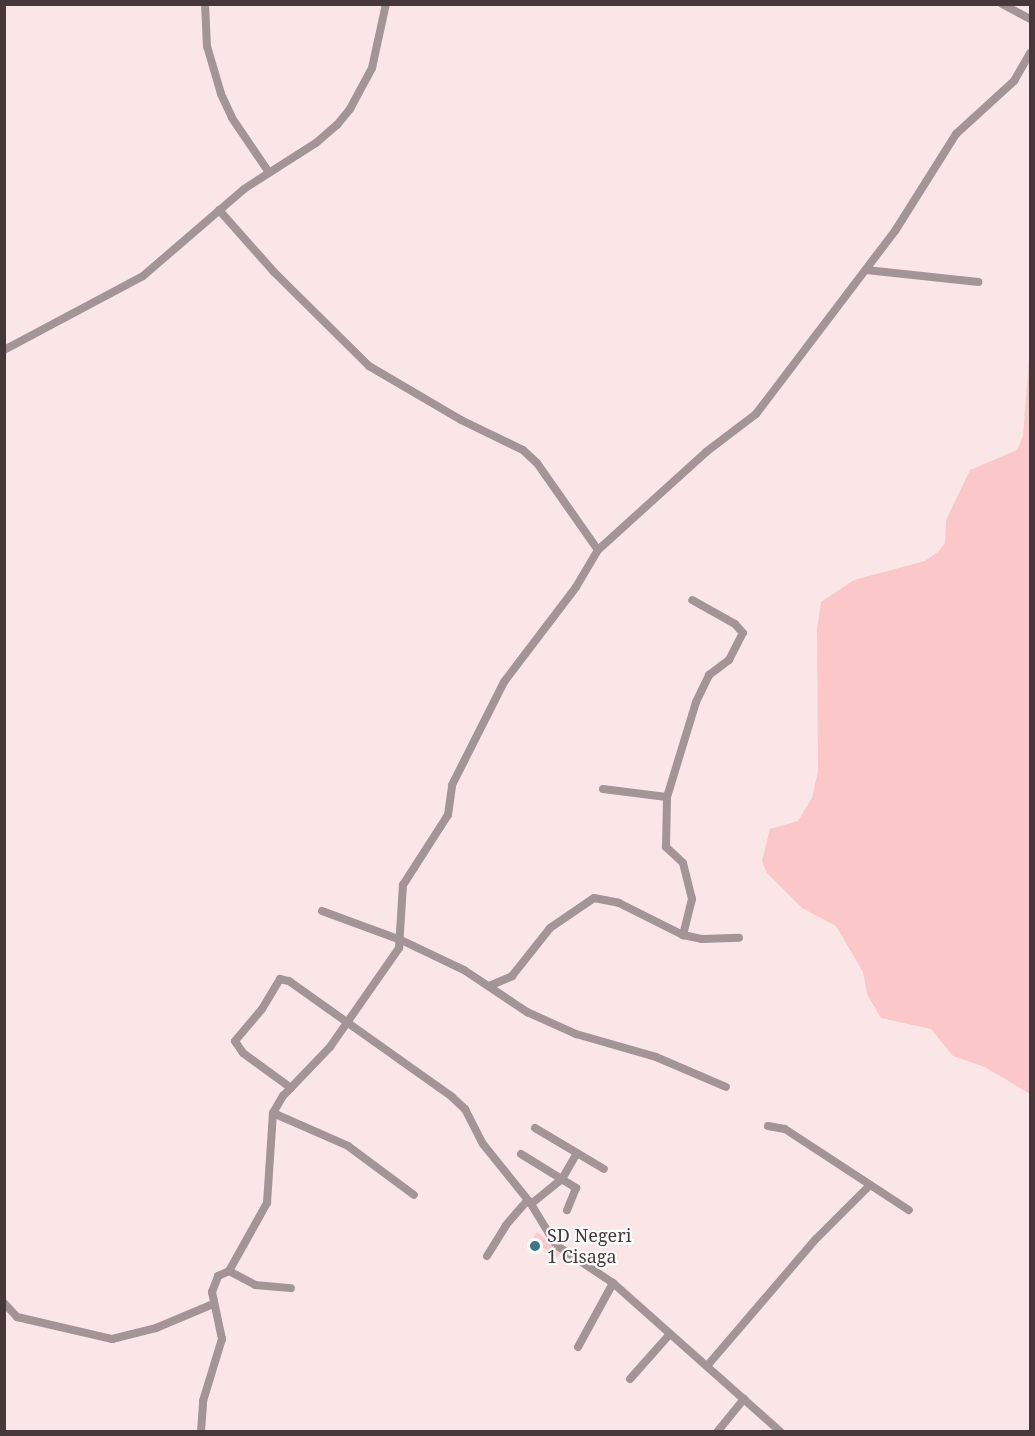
<!DOCTYPE html>
<html>
<head>
<meta charset="utf-8">
<style>
  body { margin:0 }
  #map { position:relative; width:1035px; height:1436px; overflow:hidden; background:#fbe6e7; font-family:"Noto Serif",serif }
  div>[style] { position:absolute }
  .green>* { inset:0; background:#fbc7c9 }
  .minor>* { height:8px; margin:-4px; padding:0 4px; transform-origin:4px; border-radius:4px; background:#a39495 }
  .dots>* { width:16px; height:16px; translate:-50% -50%; box-sizing:border-box; border:3px solid #fff; border-radius:50% }
  span { translate:-50% -50%; white-space:nowrap; text-align:center; line-height:1.15; -webkit-text-stroke:4.5px #fff; paint-order:stroke }
  .poi-label { font-size:18px; color:#463839 }
  .left { translate:0 -50%; text-align:left }
  .frame { position:absolute; inset:0; border:6px solid #463839; pointer-events:none }
</style>
</head>
<body>
<div id="map">
  <div class="green">
    <div style="clip-path:polygon(1030px 347px,1030px 1094px,985px 1067px,953px 1056px,931px 1029px,881px 1018px,867px 994px,863px 972px,836px 926px,802px 908px,767px 873px,762px 861px,770px 829px,798px 821px,812px 798px,818px 771px,817px 629px,821px 602px,854px 580px,925px 561px,939px 551px,945px 543px,946px 520px,970px 470px,1017px 450px,1023px 436px)"></div>
    <div style="clip-path:polygon(537px 1232px,561px 1252px,557px 1258px,532px 1240px)"></div>
  </div>
  <div class="minor">
    <div style="left:205px;top:4px;width:42px;rotate:87.3deg"></div>
    <div style="left:207px;top:46px;width:50px;rotate:73.7deg"></div>
    <div style="left:221px;top:94px;width:26px;rotate:65deg"></div>
    <div style="left:232px;top:118px;width:64px;rotate:55.8deg"></div>
    <div style="left:1002px;top:4px;width:32px;rotate:28deg"></div>
    <div style="left:219px;top:210px;width:83px;rotate:48.4deg"></div>
    <div style="left:274px;top:272px;width:134px;rotate:44.7deg"></div>
    <div style="left:369px;top:366px;width:107px;rotate:30.4deg"></div>
    <div style="left:461px;top:420px;width:69px;rotate:25.8deg"></div>
    <div style="left:523px;top:450px;width:19px;rotate:43deg"></div>
    <div style="left:537px;top:463px;width:106px;rotate:55deg"></div>
    <div style="left:866px;top:270px;width:113px;rotate:6.1deg"></div>
    <div style="left:4px;top:350px;width:157px;rotate:-28deg"></div>
    <div style="left:143px;top:276px;width:133px;rotate:-40.7deg"></div>
    <div style="left:244px;top:189px;width:85px;rotate:-32.6deg"></div>
    <div style="left:316px;top:143px;width:28px;rotate:-41deg"></div>
    <div style="left:337px;top:125px;width:21px;rotate:-51deg"></div>
    <div style="left:350px;top:109px;width:47px;rotate:-61.8deg"></div>
    <div style="left:372px;top:68px;width:66px;rotate:-77.7deg"></div>
    <div style="left:603px;top:789px;width:64px;rotate:7.1deg"></div>
    <div style="left:667px;top:797px;width:50px;rotate:91.1deg"></div>
    <div style="left:666px;top:847px;width:23px;rotate:43deg"></div>
    <div style="left:683px;top:863px;width:37px;rotate:76deg"></div>
    <div style="left:692px;top:899px;width:37px;rotate:104deg"></div>
    <div style="left:667px;top:797px;width:99px;rotate:-73deg"></div>
    <div style="left:696px;top:702px;width:30px;rotate:-64deg"></div>
    <div style="left:709px;top:675px;width:25px;rotate:-37deg"></div>
    <div style="left:729px;top:660px;width:30px;rotate:-63deg"></div>
    <div style="left:743px;top:633px;width:12px;rotate:-132deg"></div>
    <div style="left:735px;top:624px;width:49px;rotate:-150.8deg"></div>
    <div style="left:322px;top:911px;width:84px;rotate:20.2deg"></div>
    <div style="left:401px;top:940px;width:70px;rotate:25.5deg"></div>
    <div style="left:464px;top:970px;width:76px;rotate:33.7deg"></div>
    <div style="left:527px;top:1012px;width:54px;rotate:24.2deg"></div>
    <div style="left:576px;top:1034px;width:83px;rotate:16deg"></div>
    <div style="left:656px;top:1057px;width:76px;rotate:23.2deg"></div>
    <div style="left:489px;top:986px;width:25px;rotate:-23deg"></div>
    <div style="left:512px;top:976px;width:61px;rotate:-51.6deg"></div>
    <div style="left:550px;top:928px;width:53px;rotate:-34.3deg"></div>
    <div style="left:594px;top:898px;width:25px;rotate:11deg"></div>
    <div style="left:619px;top:903px;width:72px;rotate:26.6deg"></div>
    <div style="left:683px;top:935px;width:19px;rotate:12deg"></div>
    <div style="left:702px;top:939px;width:37px;rotate:-2deg"></div>
    <div style="left:291px;top:1088px;width:59px;rotate:-143.9deg"></div>
    <div style="left:243px;top:1053px;width:14px;rotate:-124deg"></div>
    <div style="left:235px;top:1041px;width:42px;rotate:-49.8deg"></div>
    <div style="left:262px;top:1009px;width:35px;rotate:-59deg"></div>
    <div style="left:280px;top:979px;width:9px;rotate:13deg"></div>
    <div style="left:289px;top:981px;width:200px;rotate:35.4deg"></div>
    <div style="left:452px;top:1097px;width:18px;rotate:43deg"></div>
    <div style="left:465px;top:1109px;width:39px;rotate:63deg"></div>
    <div style="left:483px;top:1144px;width:77px;rotate:51.3deg"></div>
    <div style="left:531px;top:1204px;width:48px;rotate:58.6deg"></div>
    <div style="left:556px;top:1245px;width:69px;rotate:33.7deg"></div>
    <div style="left:613px;top:1283px;width:225px;rotate:41.6deg"></div>
    <div style="left:273px;top:1113px;width:82px;rotate:23.7deg"></div>
    <div style="left:348px;top:1146px;width:82px;rotate:36.6deg"></div>
    <div style="left:768px;top:1126px;width:17px;rotate:10deg"></div>
    <div style="left:785px;top:1129px;width:148px;rotate:33.2deg"></div>
    <div style="left:535px;top:1128px;width:80px;rotate:30.7deg"></div>
    <div style="left:521px;top:1154px;width:65px;rotate:31.7deg"></div>
    <div style="left:576px;top:1188px;width:24px;rotate:112deg"></div>
    <div style="left:531px;top:1204px;width:40px;rotate:-39deg"></div>
    <div style="left:562px;top:1179px;width:30px;rotate:-60deg"></div>
    <div style="left:487px;top:1256px;width:36px;rotate:-58deg"></div>
    <div style="left:506px;top:1225px;width:33px;rotate:-49deg"></div>
    <div style="left:229px;top:1271px;width:30px;rotate:28deg"></div>
    <div style="left:255px;top:1285px;width:36px;rotate:5deg"></div>
    <div style="left:4px;top:1303px;width:19px;rotate:47deg"></div>
    <div style="left:17px;top:1317px;width:98px;rotate:13deg"></div>
    <div style="left:112px;top:1339px;width:45px;rotate:-14deg"></div>
    <div style="left:156px;top:1328px;width:62px;rotate:-22.8deg"></div>
    <div style="left:578px;top:1347px;width:73px;rotate:-61.3deg"></div>
    <div style="left:707px;top:1366px;width:167px;rotate:-49.4deg"></div>
    <div style="left:816px;top:1239px;width:75px;rotate:-45deg"></div>
    <div style="left:630px;top:1379px;width:59px;rotate:-48.4deg"></div>
    <div style="left:201px;top:1432px;width:31px;rotate:-86deg"></div>
    <div style="left:203px;top:1401px;width:65px;rotate:-73deg"></div>
    <div style="left:222px;top:1339px;width:48px;rotate:-102deg"></div>
    <div style="left:212px;top:1292px;width:17px;rotate:-69deg"></div>
    <div style="left:218px;top:1276px;width:12px;rotate:-24deg"></div>
    <div style="left:229px;top:1271px;width:78px;rotate:-60.8deg"></div>
    <div style="left:267px;top:1203px;width:90px;rotate:-86.2deg"></div>
    <div style="left:273px;top:1113px;width:20px;rotate:-60deg"></div>
    <div style="left:283px;top:1096px;width:68px;rotate:-46.2deg"></div>
    <div style="left:330px;top:1047px;width:121px;rotate:-55.1deg"></div>
    <div style="left:399px;top:948px;width:63px;rotate:-86.4deg"></div>
    <div style="left:403px;top:885px;width:83px;rotate:-57.3deg"></div>
    <div style="left:448px;top:815px;width:30px;rotate:-82deg"></div>
    <div style="left:452px;top:785px;width:115px;rotate:-63.2deg"></div>
    <div style="left:504px;top:682px;width:119px;rotate:-52.8deg"></div>
    <div style="left:576px;top:587px;width:43px;rotate:-59.3deg"></div>
    <div style="left:598px;top:550px;width:146px;rotate:-42.2deg"></div>
    <div style="left:706px;top:452px;width:63px;rotate:-37.2deg"></div>
    <div style="left:756px;top:414px;width:230px;rotate:-52.8deg"></div>
    <div style="left:895px;top:231px;width:115px;rotate:-57.8deg"></div>
    <div style="left:956px;top:134px;width:79px;rotate:-42.4deg"></div>
    <div style="left:1014px;top:81px;width:32px;rotate:-60deg"></div>
    <div style="left:717px;top:1432px;width:43px;rotate:-50.7deg"></div>
  </div>
  <div class="dots">
    <div style="left:535px;top:1246px;background:#367989"></div>
  </div>
  <div class="poi-label">
    <span class="left" style="left:547px;top:1246px">SD Negeri<br>1 Cisaga</span>
  </div>
  <div class="frame"></div>
</div>
</body>
</html>
